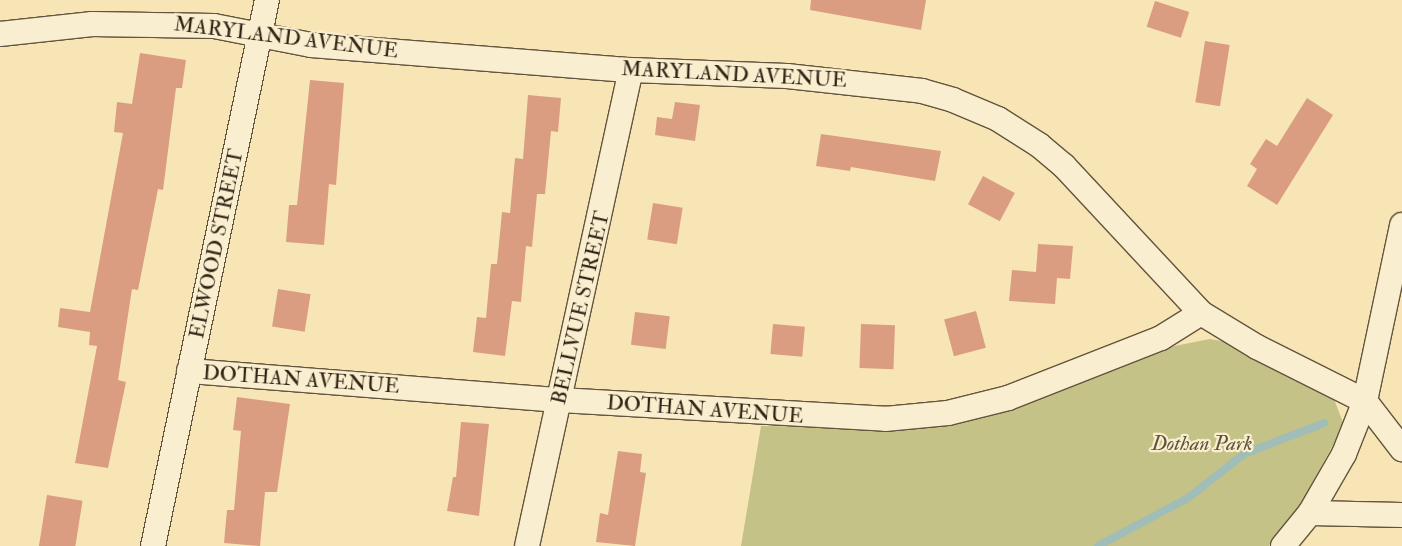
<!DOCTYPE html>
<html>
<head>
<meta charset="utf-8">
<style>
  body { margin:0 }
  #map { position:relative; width:1402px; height:546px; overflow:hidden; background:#f8e5b6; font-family:"IM FELL Double Pica",serif }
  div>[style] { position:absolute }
  .green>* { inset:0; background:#c5c288 }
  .stream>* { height:8px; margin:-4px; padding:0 4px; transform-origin:4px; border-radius:4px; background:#a0bdb7 }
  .building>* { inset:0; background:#db9d81; transform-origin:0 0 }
  .roads { filter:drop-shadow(1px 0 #63543d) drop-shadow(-1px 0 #63543d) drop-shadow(0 1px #63543d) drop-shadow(0 -1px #63543d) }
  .minor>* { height:24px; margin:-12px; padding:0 12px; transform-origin:12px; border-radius:12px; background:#faeed0 }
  span { translate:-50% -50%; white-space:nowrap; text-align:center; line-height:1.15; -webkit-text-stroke:4.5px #faeed0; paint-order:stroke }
  .street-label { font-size:21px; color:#312415 }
  .park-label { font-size:21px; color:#5d5338; font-style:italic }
</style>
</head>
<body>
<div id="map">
  <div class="green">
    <div style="clip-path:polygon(1210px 339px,1232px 343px,1334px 399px,1344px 425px,1300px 505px,1269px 546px,741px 546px,761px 426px,853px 427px,1023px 405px,1159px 349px)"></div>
  </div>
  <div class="stream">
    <div style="left:1098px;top:546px;width:102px;rotate:-28.1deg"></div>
    <div style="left:1188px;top:498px;width:71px;rotate:-38.2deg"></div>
    <div style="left:1244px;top:454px;width:86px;rotate:-21.2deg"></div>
  </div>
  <div class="building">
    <div style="clip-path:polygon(811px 0,926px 0,921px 30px,810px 10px)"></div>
    <div style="left:1155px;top:1px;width:36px;height:27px;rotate:18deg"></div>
    <div style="left:1205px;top:41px;width:25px;height:62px;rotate:9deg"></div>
    <div style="clip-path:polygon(140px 53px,186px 60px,182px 88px,176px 88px,163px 190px,158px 189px,138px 290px,132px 289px,118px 380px,126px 382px,108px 468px,75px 463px,97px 346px,89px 345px,90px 332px,58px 327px,60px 308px,90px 312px,123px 133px,114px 132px,117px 102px,132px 104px)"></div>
    <div style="clip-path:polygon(310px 80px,344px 83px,336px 185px,329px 184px,324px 245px,286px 242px,289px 205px,297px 205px)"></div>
    <div style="clip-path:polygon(528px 95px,561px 98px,558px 132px,551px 131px,545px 194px,537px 194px,532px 247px,526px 246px,521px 302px,512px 301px,505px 356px,473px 352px,477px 317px,486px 318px,491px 264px,497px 264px,502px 212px,510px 213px,515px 158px,523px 159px)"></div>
    <div style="clip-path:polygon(1307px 98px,1333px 115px,1277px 205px,1247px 186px,1257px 169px,1250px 164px,1266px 139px,1277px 146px)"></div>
    <div style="clip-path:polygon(675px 102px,700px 105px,695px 141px,655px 135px,657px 117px,672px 119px)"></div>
    <div style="clip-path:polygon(821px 134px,941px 151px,935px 181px,851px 167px,850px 171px,816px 166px)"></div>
    <div style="left:983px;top:176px;width:36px;height:32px;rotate:28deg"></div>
    <div style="left:653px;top:203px;width:30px;height:37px;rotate:9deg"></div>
    <div style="clip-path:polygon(1038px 244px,1073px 246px,1070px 279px,1057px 278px,1055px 304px,1009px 301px,1012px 270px,1036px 272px)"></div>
    <div style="left:278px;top:289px;width:33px;height:38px;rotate:9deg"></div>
    <div style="left:976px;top:311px;width:38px;height:33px;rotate:75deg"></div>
    <div style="left:635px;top:312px;width:35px;height:33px;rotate:7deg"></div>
    <div style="left:773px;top:324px;width:32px;height:30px;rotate:5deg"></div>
    <div style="left:861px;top:324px;width:34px;height:44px;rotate:2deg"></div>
    <div style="clip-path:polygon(237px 397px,290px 404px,277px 492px,265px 492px,260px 546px,224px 543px,227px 510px,234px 510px,241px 431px,233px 430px)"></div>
    <div style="clip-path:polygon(461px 422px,489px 424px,479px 516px,447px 511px,453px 477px,456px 477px)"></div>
    <div style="clip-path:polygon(618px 451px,642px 454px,640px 472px,646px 473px,635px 546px,596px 542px,600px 513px,608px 515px)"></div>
    <div style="left:47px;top:495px;width:36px;height:52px;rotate:9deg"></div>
  </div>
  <div class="roads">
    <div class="minor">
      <div style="left:0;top:34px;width:93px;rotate:-6.2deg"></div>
      <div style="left:92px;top:24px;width:122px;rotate:0.9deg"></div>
      <div style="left:214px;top:26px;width:99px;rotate:11.1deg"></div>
      <div style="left:311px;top:45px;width:321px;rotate:4.5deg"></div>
      <div style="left:631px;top:70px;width:156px;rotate:2.2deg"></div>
      <div style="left:787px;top:76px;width:136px;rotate:6.3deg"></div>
      <div style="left:922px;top:91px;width:32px;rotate:16deg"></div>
      <div style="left:953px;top:100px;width:49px;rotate:22.9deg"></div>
      <div style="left:998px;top:119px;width:49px;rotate:32.4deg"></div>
      <div style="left:1039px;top:145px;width:33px;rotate:40deg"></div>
      <div style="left:1064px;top:166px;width:201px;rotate:47deg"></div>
      <div style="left:1201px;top:313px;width:66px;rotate:31.3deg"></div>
      <div style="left:1257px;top:347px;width:121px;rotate:26.6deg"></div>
      <div style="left:1365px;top:401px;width:61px;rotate:52.4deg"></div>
      <div style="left:189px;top:371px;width:372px;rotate:4.5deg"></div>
      <div style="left:560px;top:400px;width:326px;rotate:3.3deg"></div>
      <div style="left:885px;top:419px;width:63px;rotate:-5.4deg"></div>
      <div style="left:948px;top:413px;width:62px;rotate:-14deg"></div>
      <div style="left:1008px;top:398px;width:164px;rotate:-21.4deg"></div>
      <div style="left:1161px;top:338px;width:47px;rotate:-32deg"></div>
      <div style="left:1310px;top:513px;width:92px;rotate:1.2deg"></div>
      <div style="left:153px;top:546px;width:558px;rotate:-78.21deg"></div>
      <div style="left:527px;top:546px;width:487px;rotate:-77.7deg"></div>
      <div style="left:1283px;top:546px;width:43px;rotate:-50.7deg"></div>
      <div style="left:1310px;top:513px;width:68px;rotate:-60deg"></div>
      <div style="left:1344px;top:454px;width:57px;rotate:-68.4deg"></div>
      <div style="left:1365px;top:401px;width:180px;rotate:-78.1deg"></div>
    </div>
  </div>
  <div class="street-label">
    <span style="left:286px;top:38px;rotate:7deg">MARYLAND AVENUE</span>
    <span style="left:734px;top:75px;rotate:3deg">MARYLAND AVENUE</span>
    <span style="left:217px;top:244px;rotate:-78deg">ELWOOD STREET</span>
    <span style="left:581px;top:308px;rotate:-77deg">BELLVUE STREET</span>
    <span style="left:301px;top:380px;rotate:4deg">DOTHAN AVENUE</span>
    <span style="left:705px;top:410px;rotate:4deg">DOTHAN AVENUE</span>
  </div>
  <div class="park-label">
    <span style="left:1202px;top:444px">Dothan Park</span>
  </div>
</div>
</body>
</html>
